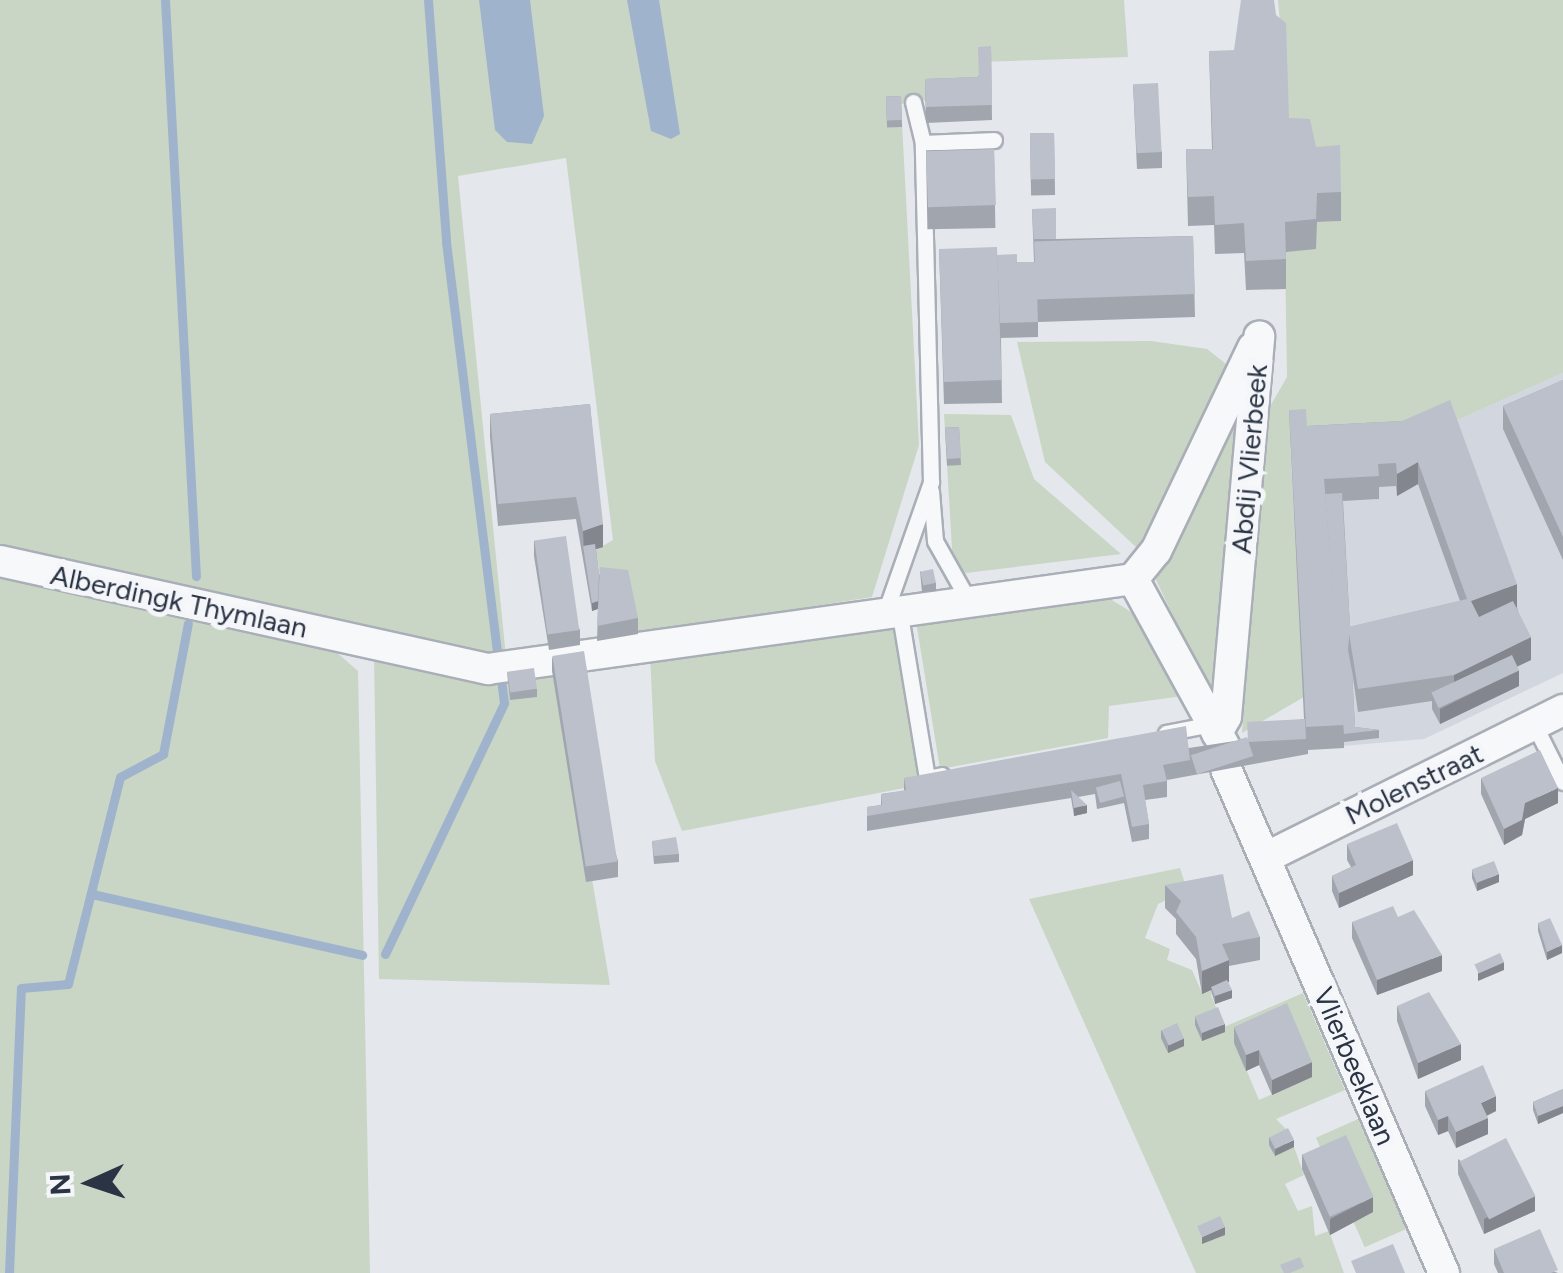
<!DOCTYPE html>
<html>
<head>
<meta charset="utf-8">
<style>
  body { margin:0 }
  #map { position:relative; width:1563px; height:1273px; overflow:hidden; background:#e4e7ec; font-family:Figtree,sans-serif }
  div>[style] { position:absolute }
  .built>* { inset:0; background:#d2d6de }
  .green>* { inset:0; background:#c9d6c5; transform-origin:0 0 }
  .water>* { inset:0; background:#9fb4cc }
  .stream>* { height:9px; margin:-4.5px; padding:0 4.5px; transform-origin:4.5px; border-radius:4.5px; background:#9fb4cc }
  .roads { filter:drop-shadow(2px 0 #a9aeb7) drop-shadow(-2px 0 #a9aeb7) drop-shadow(0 2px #a9aeb7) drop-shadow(0 -2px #a9aeb7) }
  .lane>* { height:15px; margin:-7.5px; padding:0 7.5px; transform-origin:7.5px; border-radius:7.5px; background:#f7f8fa }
  .street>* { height:30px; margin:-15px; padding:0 15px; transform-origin:15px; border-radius:15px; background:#f7f8fa }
  .wall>* { inset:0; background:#a1a5ae; transform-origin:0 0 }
  .shaded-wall>* { inset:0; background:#83868d }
  .building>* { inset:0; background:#bbc0ca; transform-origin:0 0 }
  span { translate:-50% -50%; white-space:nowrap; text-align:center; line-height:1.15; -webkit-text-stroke:10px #f4f6f9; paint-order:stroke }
  .street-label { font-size:28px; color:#2b3445 }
  .north { position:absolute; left:40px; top:1133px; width:100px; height:100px; -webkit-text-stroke:8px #f4f6f9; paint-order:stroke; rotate:267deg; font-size:28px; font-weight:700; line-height:40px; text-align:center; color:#2b3445 }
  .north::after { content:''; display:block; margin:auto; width:35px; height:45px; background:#2b3445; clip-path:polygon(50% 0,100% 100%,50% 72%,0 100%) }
</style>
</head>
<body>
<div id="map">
  <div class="built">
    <div style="clip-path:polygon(1563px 373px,1563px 673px,1424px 739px,1307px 749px,1289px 449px,1453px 422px)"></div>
  </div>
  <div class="green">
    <div style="clip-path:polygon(0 0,1124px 0,1128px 57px,979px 62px,979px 92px,901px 104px,919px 445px,872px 597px,638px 634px,602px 590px,596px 550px,613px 540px,566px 158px,458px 176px,506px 657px,0 549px)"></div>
    <div style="clip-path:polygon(1278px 0,1563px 0,1563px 373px,1453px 422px,1290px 449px,1304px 697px,1242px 733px,1268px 410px,1287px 377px,1285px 252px,1317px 222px,1340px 221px,1291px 149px)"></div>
    <div style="clip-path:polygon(1151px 341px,1207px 349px,1235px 371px,1137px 548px,1045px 462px,1017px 342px)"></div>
    <div style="clip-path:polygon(1247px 383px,1214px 701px,1156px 580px)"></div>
    <div style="clip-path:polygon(944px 414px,1011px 415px,1034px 479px,1121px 554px,966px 573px,953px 565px)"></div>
    <div style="clip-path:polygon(0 572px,328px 645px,358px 671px,370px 1273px,0 1273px)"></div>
    <div style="clip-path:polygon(1099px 592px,1136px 615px,1183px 696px,1109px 706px,1108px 738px,940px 769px,916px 621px)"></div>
    <div style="clip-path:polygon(890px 618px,903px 630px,925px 784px,682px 831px,655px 761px,650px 653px)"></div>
    <div style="clip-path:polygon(374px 654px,556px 667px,610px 985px,379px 979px)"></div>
    <div style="clip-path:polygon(evenodd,1180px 868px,1187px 890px,1158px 904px,1145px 938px,1170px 949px,1167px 960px,1192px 970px,1202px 993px,1225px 984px,1211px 995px,1224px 1027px,1303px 993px,1345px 1090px,1276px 1119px,1291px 1134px,1270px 1144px,1275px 1156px,1294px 1147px,1304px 1175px,1285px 1184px,1298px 1211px,1312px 1206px,1315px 1236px,1329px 1231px,1344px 1273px,1196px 1273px,1029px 899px,1180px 868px,1235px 1043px,1312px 1077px,1259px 1100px,1235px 1043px)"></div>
    <div style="left:1358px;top:1119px;width:120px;height:46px;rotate:66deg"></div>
  </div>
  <div class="water">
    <div style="clip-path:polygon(479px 0,530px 0,544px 116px,532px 144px,507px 142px,495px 130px)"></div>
    <div style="clip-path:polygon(627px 0,659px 0,680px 134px,671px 139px,651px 131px)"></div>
  </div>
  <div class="stream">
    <div style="left:165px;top:0;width:577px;rotate:86.92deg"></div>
    <div style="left:428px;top:0;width:243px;rotate:85.7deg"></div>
    <div style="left:446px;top:242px;width:410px;rotate:82.9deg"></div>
    <div style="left:92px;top:894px;width:277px;rotate:12.7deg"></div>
    <div style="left:385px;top:954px;width:278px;rotate:-64.6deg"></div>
    <div style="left:504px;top:703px;width:26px;rotate:-97deg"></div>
    <div style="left:9px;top:1273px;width:285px;rotate:-87.6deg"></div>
    <div style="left:21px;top:988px;width:47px;rotate:-4.9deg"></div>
    <div style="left:68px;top:984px;width:213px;rotate:-75.9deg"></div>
    <div style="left:120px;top:777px;width:49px;rotate:-28.1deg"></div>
    <div style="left:163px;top:754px;width:133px;rotate:-79.2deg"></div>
  </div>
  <div class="roads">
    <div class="lane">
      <div style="left:913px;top:102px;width:42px;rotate:76.3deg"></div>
      <div style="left:931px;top:491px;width:50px;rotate:85.4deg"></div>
      <div style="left:935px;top:541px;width:63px;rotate:60.6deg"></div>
      <div style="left:887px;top:607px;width:133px;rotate:-70.6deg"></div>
      <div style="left:931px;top:482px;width:339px;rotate:-91.4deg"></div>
      <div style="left:923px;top:143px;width:71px;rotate:-2.4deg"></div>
      <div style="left:899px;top:609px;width:171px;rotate:80.6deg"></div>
      <div style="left:927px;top:778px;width:15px;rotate:-11deg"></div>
      <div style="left:1534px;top:724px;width:65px;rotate:63.4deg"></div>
      <div style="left:1166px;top:733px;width:47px;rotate:-11.1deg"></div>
    </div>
    <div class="street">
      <div style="left:0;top:561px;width:500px;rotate:12.5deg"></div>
      <div style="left:488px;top:669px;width:651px;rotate:-7.94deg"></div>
      <div style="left:1133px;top:579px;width:36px;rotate:-51deg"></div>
      <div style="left:1156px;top:551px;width:225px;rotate:-64.5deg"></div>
      <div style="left:1133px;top:579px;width:192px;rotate:61.3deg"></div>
      <div style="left:1217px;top:733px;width:18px;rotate:-61deg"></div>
      <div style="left:1226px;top:717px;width:382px;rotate:-85deg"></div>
      <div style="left:1226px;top:769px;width:549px;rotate:66.61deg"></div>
      <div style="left:1265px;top:858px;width:333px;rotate:-26.4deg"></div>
    </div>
  </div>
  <div class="wall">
    <div style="clip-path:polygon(991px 46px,992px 120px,926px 123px,925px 79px,978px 77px)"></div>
    <div style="clip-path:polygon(1209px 51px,1289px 118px,1316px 147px,1341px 192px,1341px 221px,1317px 222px,1316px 249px,1286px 252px,1286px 289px,1246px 290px,1244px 253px,1215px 254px,1214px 225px,1188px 226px,1186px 149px,1212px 149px)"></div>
    <div style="clip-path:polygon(1133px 84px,1162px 152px,1162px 168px,1137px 169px)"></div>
    <div style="left:901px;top:96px;width:31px;height:15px;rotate:88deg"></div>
    <div style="left:1054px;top:133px;width:62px;height:24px;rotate:89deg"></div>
    <div style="left:994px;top:149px;width:79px;height:68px;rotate:89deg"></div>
    <div style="clip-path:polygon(1032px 209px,1056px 239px,1193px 236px,1195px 317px,1038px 322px,1038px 337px,1001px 338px,1002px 403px,944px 404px,939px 249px,997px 255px,1017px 262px,1034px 262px)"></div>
    <div style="clip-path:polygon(1563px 380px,1563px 560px,1503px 429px,1503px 406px)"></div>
    <div style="clip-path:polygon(590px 404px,603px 547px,596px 549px,599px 574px,638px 618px,638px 634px,597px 641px,598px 609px,592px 611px,576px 519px,498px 526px,490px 437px,490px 414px)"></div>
    <div style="clip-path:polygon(evenodd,1289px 410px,1307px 426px,1402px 421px,1517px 607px,1531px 660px,1517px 666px,1519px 686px,1440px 724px,1432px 709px,1432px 701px,1358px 712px,1352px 671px,1355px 727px,1379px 730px,1379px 738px,1344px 742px,1344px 748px,1308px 750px,1308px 754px,1167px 780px,1167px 797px,1145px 800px,1149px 824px,1149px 839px,1132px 842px,1124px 803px,1097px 809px,1095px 794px,1078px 797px,1087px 813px,1074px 816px,1071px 798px,867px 831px,867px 807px,881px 805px,881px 794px,904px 791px,904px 778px,1189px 748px,1248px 739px,1248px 729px,1304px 719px,1289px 410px,1418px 484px,1460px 601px,1350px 627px,1343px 501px,1379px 499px,1379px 487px,1396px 486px,1397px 496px,1418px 484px)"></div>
    <div style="left:959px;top:427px;width:38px;height:14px;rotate:87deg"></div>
    <div style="clip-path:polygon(534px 540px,580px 630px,580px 645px,549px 650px,534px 556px)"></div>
    <div style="clip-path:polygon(920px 571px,936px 583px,936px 591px,922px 592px)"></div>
    <div style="clip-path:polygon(552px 656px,618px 861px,618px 877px,586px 882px,552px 671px)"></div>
    <div style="clip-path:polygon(507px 672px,537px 689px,537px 697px,510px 700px)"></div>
    <div style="clip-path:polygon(1481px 778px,1558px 803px,1525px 819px,1522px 835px,1504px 845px,1481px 794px)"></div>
    <div style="clip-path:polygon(652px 841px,679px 854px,679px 862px,654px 864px)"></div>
    <div style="clip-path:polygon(1347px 844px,1413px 875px,1339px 908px,1332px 891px,1332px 876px,1351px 867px,1347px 860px)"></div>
    <div style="clip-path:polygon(1472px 870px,1499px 882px,1477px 891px,1472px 878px)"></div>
    <div style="clip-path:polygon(1165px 885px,1232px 918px,1260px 937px,1260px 960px,1229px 966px,1228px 983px,1232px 998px,1215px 1004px,1211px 990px,1202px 994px,1196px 959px,1176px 934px,1176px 919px,1165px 908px)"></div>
    <div style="clip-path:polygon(1398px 917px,1442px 971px,1377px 995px,1352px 938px,1352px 922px)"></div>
    <div style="clip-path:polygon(1538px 923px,1562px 953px,1547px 960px,1538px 931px)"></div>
    <div style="clip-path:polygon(1397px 1006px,1461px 1060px,1418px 1079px,1397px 1021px)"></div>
    <div style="clip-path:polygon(1195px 1017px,1225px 1032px,1202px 1041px,1195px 1025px)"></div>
    <div style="clip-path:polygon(1234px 1027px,1312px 1077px,1272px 1095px,1259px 1065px,1246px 1071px,1234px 1043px)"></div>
    <div style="clip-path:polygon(1161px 1030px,1184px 1046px,1168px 1053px,1161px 1038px)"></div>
    <div style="clip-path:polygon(1563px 1089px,1563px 1113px,1538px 1124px,1533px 1110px,1533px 1102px)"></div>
    <div style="clip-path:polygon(1425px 1091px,1496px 1111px,1487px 1116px,1488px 1134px,1456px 1148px,1448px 1131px,1438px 1135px,1425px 1106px)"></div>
    <div style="clip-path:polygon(1269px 1137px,1294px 1147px,1275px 1156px,1269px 1145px)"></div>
    <div style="clip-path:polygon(1302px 1154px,1373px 1212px,1330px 1235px,1302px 1169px)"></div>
    <div style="clip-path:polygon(1458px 1159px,1535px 1211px,1484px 1234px,1458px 1174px)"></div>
    <div style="clip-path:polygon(1494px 1249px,1558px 1273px,1498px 1273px,1494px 1264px)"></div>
  </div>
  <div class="shaded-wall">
    <div style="clip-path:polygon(1418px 462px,1418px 484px,1397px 496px,1397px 474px)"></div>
    <div style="clip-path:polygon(603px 524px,603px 547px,584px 553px,583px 531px)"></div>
    <div style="clip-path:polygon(1517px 584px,1517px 607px,1471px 624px,1471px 601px)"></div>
    <div style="clip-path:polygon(603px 600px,603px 607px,592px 611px,592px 603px)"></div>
    <div style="clip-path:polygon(1531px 637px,1531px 660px,1454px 697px,1454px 675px)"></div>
    <div style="clip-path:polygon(1519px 670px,1519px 686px,1440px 724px,1440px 709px)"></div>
    <div style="clip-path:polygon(1558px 788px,1558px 803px,1525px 819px,1522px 835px,1504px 845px,1504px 829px,1525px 803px)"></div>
    <div style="clip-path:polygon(1087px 805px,1087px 813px,1074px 816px,1074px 808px)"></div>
    <div style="clip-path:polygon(1413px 860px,1413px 875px,1339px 908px,1339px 893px)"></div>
    <div style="clip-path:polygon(1499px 874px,1499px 882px,1477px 891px,1477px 883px)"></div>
    <div style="clip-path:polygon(1562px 945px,1562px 953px,1547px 960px,1547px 952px)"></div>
    <div style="clip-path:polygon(1442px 955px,1442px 971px,1377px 995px,1377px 980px)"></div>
    <div style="clip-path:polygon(1229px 960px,1229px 982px,1202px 994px,1202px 971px)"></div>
    <div style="clip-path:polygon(1504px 962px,1504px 970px,1478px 981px,1478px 973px)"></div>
    <div style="clip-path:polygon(1232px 990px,1232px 998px,1215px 1004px,1215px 996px)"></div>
    <div style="clip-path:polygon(1225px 1024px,1225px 1032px,1202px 1041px,1202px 1033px)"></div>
    <div style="clip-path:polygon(1184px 1038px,1184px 1046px,1168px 1053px,1168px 1045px)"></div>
    <div style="clip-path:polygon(1461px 1044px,1461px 1060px,1418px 1079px,1418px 1063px)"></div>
    <div style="clip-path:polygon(1259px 1050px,1259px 1065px,1246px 1071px,1246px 1055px)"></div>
    <div style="clip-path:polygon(1312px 1062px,1312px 1077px,1272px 1095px,1272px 1080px)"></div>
    <div style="clip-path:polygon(1496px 1096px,1496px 1111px,1481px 1118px,1481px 1103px)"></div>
    <div style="clip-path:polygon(1563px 1106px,1563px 1113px,1538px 1124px,1538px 1116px)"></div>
    <div style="clip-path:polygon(1448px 1116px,1448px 1131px,1438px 1135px,1438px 1120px)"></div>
    <div style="clip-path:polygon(1488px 1118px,1488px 1134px,1456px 1148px,1456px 1132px)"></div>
    <div style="clip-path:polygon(1294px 1140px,1294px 1147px,1275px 1156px,1275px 1149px)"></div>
    <div style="clip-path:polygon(1535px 1196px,1535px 1211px,1484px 1234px,1484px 1219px)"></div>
    <div style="clip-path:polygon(1373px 1197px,1373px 1212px,1330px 1235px,1330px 1219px)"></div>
    <div style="clip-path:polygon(1225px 1227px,1225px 1235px,1202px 1244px,1202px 1237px)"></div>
  </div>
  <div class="building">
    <div style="clip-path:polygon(1241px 0,1274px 0,1276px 15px,1286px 23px,1289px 118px,1310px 119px,1316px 147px,1340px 145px,1341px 192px,1317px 193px,1316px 219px,1285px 222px,1286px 259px,1246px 261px,1244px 223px,1215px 225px,1214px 196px,1188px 197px,1186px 149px,1213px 149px,1209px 51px,1234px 50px)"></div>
    <div style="clip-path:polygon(991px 46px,992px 105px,926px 107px,925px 79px,979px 77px,978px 47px)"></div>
    <div style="left:1158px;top:83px;width:69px;height:25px;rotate:87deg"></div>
    <div style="left:901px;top:96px;width:24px;height:15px;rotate:88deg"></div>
    <div style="left:1054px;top:133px;width:46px;height:24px;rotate:89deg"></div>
    <div style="left:994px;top:149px;width:56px;height:68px;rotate:88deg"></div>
    <div style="clip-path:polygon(1056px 208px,1056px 239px,1034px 239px,1034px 247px,1032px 209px)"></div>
    <div style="left:1193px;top:236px;width:58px;height:159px;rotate:88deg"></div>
    <div style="left:997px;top:247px;width:133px;height:58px;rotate:88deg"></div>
    <div style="clip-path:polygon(1017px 254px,1017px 262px,1036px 262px,1038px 322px,1000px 323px,997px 255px)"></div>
    <div style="clip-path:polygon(1563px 380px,1563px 537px,1503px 406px)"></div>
    <div style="clip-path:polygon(1450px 400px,1517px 584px,1471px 601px,1479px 617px,1513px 601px,1531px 637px,1454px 675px,1358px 689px,1348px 627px,1467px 599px,1418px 462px,1397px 474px,1396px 463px,1378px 464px,1379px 476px,1324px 479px,1344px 725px,1306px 727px,1289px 410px,1306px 409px,1307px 426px,1402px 421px)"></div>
    <div style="clip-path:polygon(590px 404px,603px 524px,583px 531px,576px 497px,498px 504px,490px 414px)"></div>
    <div style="left:959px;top:427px;width:31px;height:14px;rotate:86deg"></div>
    <div style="clip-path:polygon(1342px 493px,1350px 627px,1348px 650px,1352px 671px,1355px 727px,1379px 730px,1344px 734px,1325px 494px)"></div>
    <div style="left:566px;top:536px;width:95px;height:32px;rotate:82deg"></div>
    <div style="clip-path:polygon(595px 544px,599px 574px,598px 601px,592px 603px,583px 546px)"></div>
    <div style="clip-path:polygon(600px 567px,628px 570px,638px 618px,597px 626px)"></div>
    <div style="left:933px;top:569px;width:14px;height:13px;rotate:78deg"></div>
    <div style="left:584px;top:651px;width:213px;height:32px;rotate:81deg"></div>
    <div style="left:1512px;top:655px;width:17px;height:89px;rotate:65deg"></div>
    <div style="left:534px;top:668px;width:21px;height:27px;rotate:82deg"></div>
    <div style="left:1305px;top:719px;width:20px;height:58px;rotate:87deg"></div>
    <div style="clip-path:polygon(1186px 726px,1190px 760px,1163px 765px,1167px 781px,1143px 785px,1149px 824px,1132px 827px,1121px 774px,867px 816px,867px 807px,882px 805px,881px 794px,906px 790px,904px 778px)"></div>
    <div style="left:1247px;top:737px;width:20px;height:59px;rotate:72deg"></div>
    <div style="clip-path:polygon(1540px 750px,1558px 788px,1525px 803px,1522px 820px,1504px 829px,1481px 778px)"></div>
    <div style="left:1120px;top:781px;width:16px;height:25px;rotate:75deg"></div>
    <div style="clip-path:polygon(1071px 790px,1087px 805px,1074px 808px)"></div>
    <div style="clip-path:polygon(1397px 823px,1413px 860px,1339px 893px,1332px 876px,1356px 865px,1347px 844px)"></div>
    <div style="clip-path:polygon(676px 837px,679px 854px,654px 856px,652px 841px)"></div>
    <div style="left:1494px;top:861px;width:14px;height:24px;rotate:69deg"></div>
    <div style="clip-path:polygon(1223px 874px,1232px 918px,1249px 911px,1260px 937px,1222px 944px,1229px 960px,1202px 971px,1196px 937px,1176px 912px,1181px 901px,1165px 885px)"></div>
    <div style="clip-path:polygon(1393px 906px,1398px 917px,1414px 910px,1442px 955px,1377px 980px,1352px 922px)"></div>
    <div style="clip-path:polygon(1550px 918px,1562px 945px,1547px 952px,1538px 923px)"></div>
    <div style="left:1500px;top:953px;width:10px;height:28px;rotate:66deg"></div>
    <div style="clip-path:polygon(1227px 980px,1232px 990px,1215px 996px,1211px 987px)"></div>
    <div style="clip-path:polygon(1429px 992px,1461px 1044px,1418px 1063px,1397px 1006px)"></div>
    <div style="clip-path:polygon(1287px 1003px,1312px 1062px,1272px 1080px,1259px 1050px,1246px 1055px,1234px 1027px)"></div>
    <div style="left:1218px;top:1007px;width:18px;height:25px;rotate:68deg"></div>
    <div style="left:1177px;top:1023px;width:17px;height:17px;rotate:65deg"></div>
    <div style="clip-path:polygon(1483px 1065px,1496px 1096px,1481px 1103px,1488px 1118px,1456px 1132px,1448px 1116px,1438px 1120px,1425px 1091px)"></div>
    <div style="clip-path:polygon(1563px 1089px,1563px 1106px,1538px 1116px,1533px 1102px)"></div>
    <div style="left:1288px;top:1128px;width:13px;height:21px;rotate:63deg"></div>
    <div style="left:1346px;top:1135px;width:68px;height:48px;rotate:66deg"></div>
    <div style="left:1506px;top:1138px;width:65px;height:52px;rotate:63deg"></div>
    <div style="left:1220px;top:1216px;width:12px;height:25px;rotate:66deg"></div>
    <div style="clip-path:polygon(1540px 1229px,1558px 1270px,1551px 1273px,1504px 1273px,1494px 1249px)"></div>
    <div style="clip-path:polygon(1393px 1244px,1405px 1273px,1356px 1273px,1351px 1261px)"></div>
    <div style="clip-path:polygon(1300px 1257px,1304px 1267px,1290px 1273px,1284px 1273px,1280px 1265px)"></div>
  </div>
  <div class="street-label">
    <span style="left:1249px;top:459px;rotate:-85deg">Abdij Vlierbeek</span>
    <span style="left:179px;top:601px;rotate:12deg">Alberdingk Thymlaan</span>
    <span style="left:1414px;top:784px;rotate:-26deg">Molenstraat</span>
    <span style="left:1355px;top:1066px;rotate:67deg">Vlierbeeklaan</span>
  </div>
  <div class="north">N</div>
</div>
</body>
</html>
